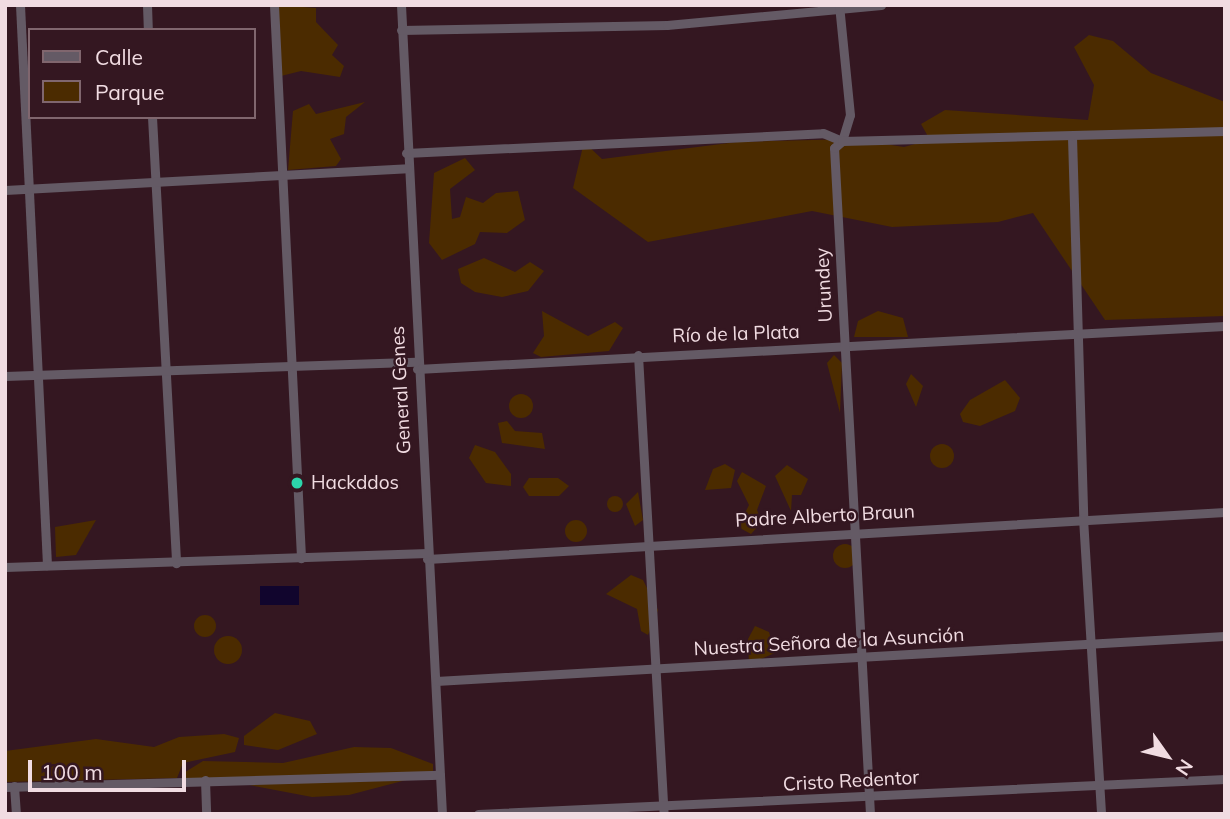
<!DOCTYPE html>
<html>
<head>
<meta charset="utf-8">
<style>
  body { margin:0 }
  #map { position:relative; width:1230px; height:819px; overflow:hidden; background:#341721; font-family:Mulish,sans-serif }
  div>[style] { position:absolute }
  .green>* { inset:0; background:#4b2b00 }
  .round { border-radius:50% }
  .water>* { inset:0; background:#11052d; transform-origin:0 0 }
  .minor>* { height:9px; margin:-4.5px; padding:0 4.5px; transform-origin:4.5px; border-radius:4.5px; background:#645a65 }
  .dots>* { width:19px; height:19px; translate:-50% -50%; box-sizing:border-box; border:4px solid #341721; border-radius:50% }
  span { translate:-50% -50%; white-space:nowrap; text-align:center; line-height:1.15; -webkit-text-stroke:5px #341721; paint-order:stroke }
  .street-label { font-size:19px; color:#f1dce2 }
  .poi-label { font-size:19px; color:#f1dce2 }
  .left { translate:0 -50%; text-align:left }
  .frame { position:absolute; inset:0; border:7px solid #f1dce2; pointer-events:none }
  .legend { position:absolute; left:28px; top:28px; width:228px; height:91px; box-sizing:border-box; background:#341721; border:2px solid #80666e; margin:0; padding:9px 12px; list-style:none; font-size:21px; color:#f1dce2 }
  .legend li { display:flex; align-items:center; gap:14px; height:35px }
  .legend b { width:35px; border:2px solid #80666e }
  .north { position:absolute; left:1132px; top:721px; width:70px; height:70px; -webkit-text-stroke:5px #341721; paint-order:stroke; rotate:124deg; font-size:19px; font-weight:700; line-height:28px; text-align:center; color:#f1dce2 }
  .north::after { content:''; display:block; margin:auto; width:24px; height:32px; background:#f1dce2; clip-path:polygon(50% 0,100% 100%,50% 72%,0 100%) }
  .scale { position:absolute; left:28px; top:760px; width:158px; height:32px; box-sizing:border-box; border:4px solid #f1dce2; border-top:0; padding-left:9px; font-size:21px; line-height:24px; white-space:nowrap; color:#f1dce2; -webkit-text-stroke:5px #341721; paint-order:stroke }
</style>
</head>
<body>
<div id="map">
  <div class="green">
    <div style="clip-path:polygon(276px 5px,316px 8px,316px 22px,338px 45px,332px 55px,344px 66px,340px 77px,301px 71px,281px 76px)"></div>
    <div style="clip-path:polygon(1089px 35px,1113px 41px,1151px 73px,1225px 102px,1225px 316px,1105px 320px,1033px 213px,998px 222px,892px 227px,812px 211px,648px 242px,573px 188px,584px 142px,602px 159px,737px 142px,853px 139px,904px 147px,930px 140px,921px 124px,945px 110px,1088px 120px,1094px 85px,1074px 47px)"></div>
    <div style="clip-path:polygon(365px 102px,346px 117px,344px 134px,330px 139px,341px 159px,336px 166px,288px 170px,293px 111px,309px 104px,316px 114px)"></div>
    <div style="clip-path:polygon(465px 158px,475px 170px,450px 189px,452px 219px,460px 217px,466px 197px,483px 203px,496px 193px,518px 191px,525px 220px,507px 233px,480px 232px,475px 244px,442px 260px,429px 243px,434px 173px)"></div>
    <div style="clip-path:polygon(484px 258px,515px 272px,530px 262px,544px 271px,528px 291px,502px 297px,475px 292px,461px 283px,458px 269px)"></div>
    <div style="clip-path:polygon(542px 311px,588px 336px,615px 322px,623px 328px,609px 351px,541px 357px,533px 353px,544px 336px)"></div>
    <div style="clip-path:polygon(878px 311px,903px 318px,908px 337px,854px 337px,858px 321px)"></div>
    <div style="clip-path:polygon(834px 355px,842px 363px,840px 413px,827px 363px)"></div>
    <div style="clip-path:polygon(911px 374px,923px 386px,916px 407px,906px 384px)"></div>
    <div style="clip-path:polygon(1005px 380px,1020px 398px,1015px 411px,980px 426px,963px 422px,960px 414px,970px 400px)"></div>
    <div class="round" style="left:509px;top:394px;width:24px;height:24px"></div>
    <div style="clip-path:polygon(507px 421px,515px 431px,542px 433px,545px 449px,502px 443px,498px 423px)"></div>
    <div class="round" style="left:930px;top:444px;width:24px;height:24px"></div>
    <div style="clip-path:polygon(475px 445px,495px 452px,511px 474px,511px 486px,486px 483px,469px 458px)"></div>
    <div style="clip-path:polygon(725px 464px,735px 470px,731px 488px,705px 490px,713px 469px)"></div>
    <div style="clip-path:polygon(787px 465px,808px 479px,801px 495px,792px 495px,791px 511px,775px 476px)"></div>
    <div style="clip-path:polygon(742px 472px,766px 486px,757px 510px,762px 522px,751px 534px,738px 527px,749px 505px,737px 481px)"></div>
    <div style="clip-path:polygon(529px 478px,558px 478px,569px 486px,559px 496px,529px 496px,523px 487px)"></div>
    <div style="clip-path:polygon(638px 492px,643px 520px,635px 526px,626px 504px)"></div>
    <div class="round" style="left:607px;top:496px;width:16px;height:16px"></div>
    <div style="clip-path:polygon(96px 520px,76px 555px,56px 557px,55px 527px)"></div>
    <div class="round" style="left:565px;top:520px;width:22px;height:22px"></div>
    <div class="round" style="left:833px;top:544px;width:24px;height:24px"></div>
    <div style="clip-path:polygon(631px 575px,643px 580px,658px 610px,648px 635px,641px 631px,637px 609px,606px 594px)"></div>
    <div class="round" style="left:194px;top:615px;width:22px;height:22px"></div>
    <div style="clip-path:polygon(755px 626px,769px 632px,775px 653px,749px 664px,748px 639px)"></div>
    <div class="round" style="left:214px;top:636px;width:28px;height:28px"></div>
    <div style="clip-path:polygon(275px 713px,310px 721px,317px 734px,278px 750px,244px 745px,244px 736px)"></div>
    <div style="clip-path:polygon(224px 734px,239px 738px,235px 752px,183px 763px,177px 778px,5px 782px,5px 751px,96px 739px,154px 747px,179px 737px)"></div>
    <div style="clip-path:polygon(354px 747px,391px 748px,433px 764px,433px 773px,349px 795px,312px 797px,239px 783px,204px 786px,186px 782px,182px 774px,203px 761px,283px 763px)"></div>
  </div>
  <div class="water">
    <div style="left:299px;top:586px;width:19px;height:39px;rotate:90deg"></div>
  </div>
  <div class="minor">
    <div style="left:20px;top:5px;width:561px;rotate:87.24deg"></div>
    <div style="left:147px;top:5px;width:25px;rotate:88deg"></div>
    <div style="left:274px;top:5px;width:554px;rotate:87.2deg"></div>
    <div style="left:401px;top:5px;width:810px;rotate:87.1deg"></div>
    <div style="left:401px;top:30px;width:266px;rotate:-1.1deg"></div>
    <div style="left:667px;top:25px;width:215px;rotate:-5.3deg"></div>
    <div style="left:152px;top:117px;width:447px;rotate:86.9deg"></div>
    <div style="left:1072px;top:137px;width:381px;rotate:88.3deg"></div>
    <div style="left:1083px;top:518px;width:297px;rotate:86.5deg"></div>
    <div style="left:406px;top:153px;width:417px;rotate:-2.7deg"></div>
    <div style="left:823px;top:133px;width:21px;rotate:23deg"></div>
    <div style="left:842px;top:141px;width:27px;rotate:-73deg"></div>
    <div style="left:850px;top:115px;width:111px;rotate:-95.7deg"></div>
    <div style="left:5px;top:190px;width:403px;rotate:-3.1deg"></div>
    <div style="left:638px;top:355px;width:460px;rotate:86.8deg"></div>
    <div style="left:417px;top:369px;width:809px;rotate:-3.05deg"></div>
    <div style="left:5px;top:376px;width:411px;rotate:-2deg"></div>
    <div style="left:427px;top:559px;width:799px;rotate:-3.37deg"></div>
    <div style="left:5px;top:567px;width:423px;rotate:-1.9deg"></div>
    <div style="left:436px;top:681px;width:790px;rotate:-3.26deg"></div>
    <div style="left:205px;top:780px;width:34px;rotate:88deg"></div>
    <div style="left:14px;top:786px;width:28px;rotate:86deg"></div>
    <div style="left:5px;top:787px;width:435px;rotate:-1.6deg"></div>
    <div style="left:478px;top:814px;width:748px;rotate:-2.68deg"></div>
    <div style="left:870px;top:814px;width:667px;rotate:-93.09deg"></div>
    <div style="left:834px;top:148px;width:11px;rotate:-41deg"></div>
    <div style="left:842px;top:141px;width:383px;rotate:-1.5deg"></div>
  </div>
  <div class="dots">
    <div style="left:297px;top:483px;background:#2cd5ab"></div>
  </div>
  <div class="street-label">
    <span style="left:824px;top:285px;rotate:-93deg">Urundey</span>
    <span style="left:736px;top:334px;rotate:-2deg">Río de la Plata</span>
    <span style="left:401px;top:390px;rotate:-93deg">General Genes</span>
    <span style="left:825px;top:516px;rotate:-3deg">Padre Alberto Braun</span>
    <span style="left:829px;top:642px;rotate:-3deg">Nuestra Señora de la Asunción</span>
    <span style="left:851px;top:781px;rotate:-3deg">Cristo Redentor</span>
  </div>
  <div class="poi-label">
    <span class="left" style="left:311px;top:483px">Hackddos</span>
  </div>
  <div class="frame"></div>
  <ul class="legend">
  <li><b style="height:9px;background:#645a65"></b>Calle</li>
  <li><b style="height:19px;background:#4b2b00"></b>Parque</li>
  </ul>
  <div class="north">N</div>
  <div class="scale">100 m</div>
</div>
</body>
</html>
